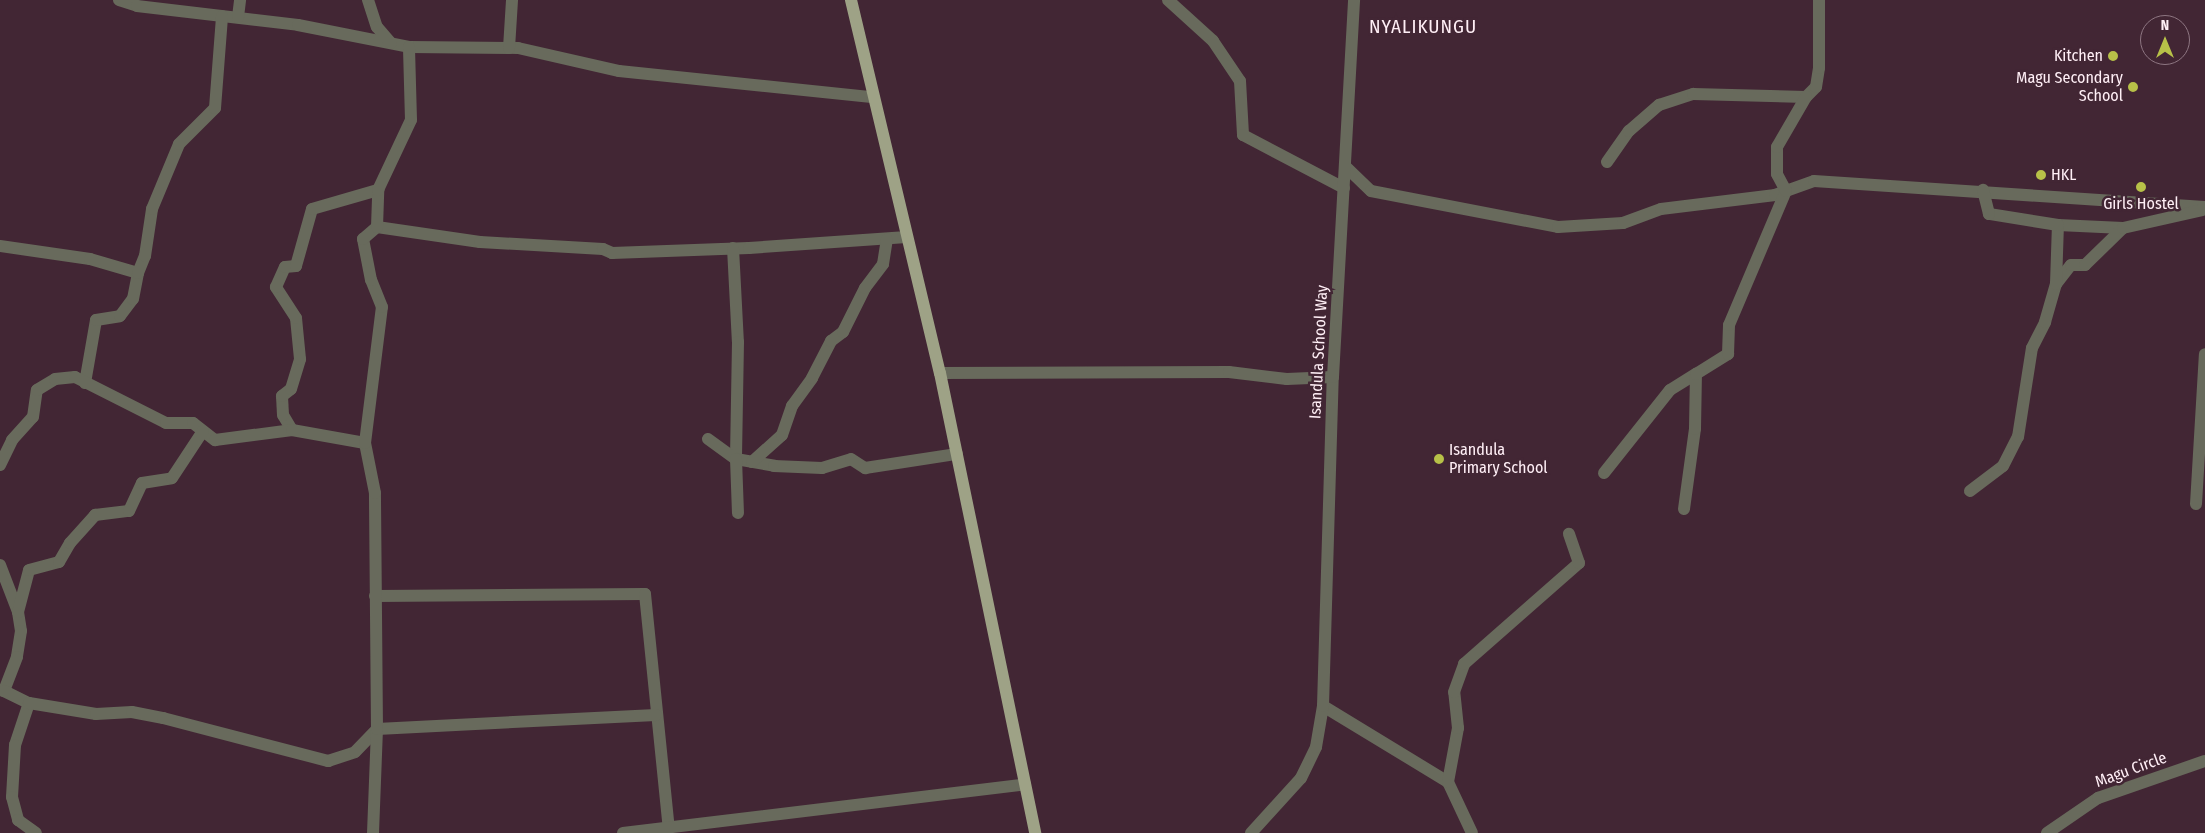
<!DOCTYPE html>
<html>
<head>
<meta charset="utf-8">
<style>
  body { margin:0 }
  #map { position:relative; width:2205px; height:833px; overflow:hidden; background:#422634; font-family:"Fira Sans Condensed",sans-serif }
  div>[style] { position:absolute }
  .minor>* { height:12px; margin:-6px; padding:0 6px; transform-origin:6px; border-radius:6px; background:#686a5c }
  .major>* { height:12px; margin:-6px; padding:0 6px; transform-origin:6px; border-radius:6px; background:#9ea286 }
  .dots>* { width:14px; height:14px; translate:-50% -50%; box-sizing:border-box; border:2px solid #422634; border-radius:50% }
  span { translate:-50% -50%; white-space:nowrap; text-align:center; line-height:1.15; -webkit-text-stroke:5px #422634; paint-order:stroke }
  .poi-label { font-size:16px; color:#ffeff6 }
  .right { translate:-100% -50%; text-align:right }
  .left { translate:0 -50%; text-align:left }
  .street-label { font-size:16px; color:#ffeff6 }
  .quarter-label { font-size:19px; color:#ffeff6; letter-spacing:1px }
  .north { position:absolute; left:2140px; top:15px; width:50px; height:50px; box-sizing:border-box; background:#422634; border:1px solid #8e7682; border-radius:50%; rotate:0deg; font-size:14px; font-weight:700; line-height:20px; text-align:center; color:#ffeff6 }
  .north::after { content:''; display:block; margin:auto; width:18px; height:22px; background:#b7c148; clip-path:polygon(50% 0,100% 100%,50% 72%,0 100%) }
</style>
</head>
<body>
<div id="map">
  <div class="minor">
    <div style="left:119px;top:0;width:19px;rotate:18deg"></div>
    <div style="left:137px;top:6px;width:162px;rotate:6.7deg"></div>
    <div style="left:298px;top:25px;width:113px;rotate:11.2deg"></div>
    <div style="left:409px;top:47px;width:109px;rotate:0.5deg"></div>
    <div style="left:518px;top:48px;width:104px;rotate:12.8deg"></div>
    <div style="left:619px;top:71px;width:254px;rotate:5.9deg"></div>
    <div style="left:368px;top:0;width:28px;rotate:72deg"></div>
    <div style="left:377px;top:27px;width:21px;rotate:49deg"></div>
    <div style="left:1168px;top:0;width:61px;rotate:42.3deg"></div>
    <div style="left:1213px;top:41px;width:48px;rotate:56deg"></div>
    <div style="left:1240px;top:81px;width:54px;rotate:86.8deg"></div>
    <div style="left:1243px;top:135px;width:114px;rotate:27.7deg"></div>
    <div style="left:238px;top:17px;width:17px;rotate:-83deg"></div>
    <div style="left:509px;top:48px;width:48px;rotate:-86.4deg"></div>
    <div style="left:1607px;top:162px;width:38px;rotate:-55deg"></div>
    <div style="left:1629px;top:131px;width:40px;rotate:-41deg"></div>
    <div style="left:1659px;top:105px;width:36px;rotate:-18deg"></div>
    <div style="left:1693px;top:94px;width:113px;rotate:1.5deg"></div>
    <div style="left:1806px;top:97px;width:14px;rotate:-45deg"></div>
    <div style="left:1816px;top:87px;width:19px;rotate:-81deg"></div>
    <div style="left:1819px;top:68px;width:68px;rotate:-90deg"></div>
    <div style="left:1345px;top:166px;width:36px;rotate:44deg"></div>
    <div style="left:1371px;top:191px;width:190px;rotate:10.9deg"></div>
    <div style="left:1558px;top:227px;width:65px;rotate:-3.5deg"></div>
    <div style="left:1623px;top:223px;width:40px;rotate:-20.2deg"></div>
    <div style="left:1661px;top:209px;width:115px;rotate:-7deg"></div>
    <div style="left:1775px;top:195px;width:41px;rotate:-19.7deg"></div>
    <div style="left:1814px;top:181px;width:392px;rotate:3.8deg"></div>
    <div style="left:2058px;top:225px;width:65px;rotate:2.6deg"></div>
    <div style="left:377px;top:227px;width:104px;rotate:8.3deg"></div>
    <div style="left:480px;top:242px;width:123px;rotate:3.3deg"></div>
    <div style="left:603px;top:249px;width:10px;rotate:24deg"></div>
    <div style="left:612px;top:253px;width:137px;rotate:-2.1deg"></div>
    <div style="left:749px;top:248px;width:158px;rotate:-4deg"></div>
    <div style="left:0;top:246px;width:91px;rotate:8.2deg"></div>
    <div style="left:90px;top:259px;width:50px;rotate:16.3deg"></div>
    <div style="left:733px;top:248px;width:94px;rotate:87deg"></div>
    <div style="left:738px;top:342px;width:117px;rotate:91deg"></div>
    <div style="left:736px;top:459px;width:39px;rotate:10deg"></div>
    <div style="left:774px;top:466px;width:48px;rotate:2.4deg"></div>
    <div style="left:822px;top:468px;width:30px;rotate:-17deg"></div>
    <div style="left:851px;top:459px;width:17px;rotate:33deg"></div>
    <div style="left:865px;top:468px;width:93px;rotate:-8.7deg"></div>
    <div style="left:2056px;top:284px;width:24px;rotate:-52deg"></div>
    <div style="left:2071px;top:265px;width:14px"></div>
    <div style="left:2085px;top:265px;width:53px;rotate:-44.2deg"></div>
    <div style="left:2123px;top:228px;width:81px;rotate:-12.8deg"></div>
    <div style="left:940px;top:373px;width:289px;rotate:-0.2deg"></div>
    <div style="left:1229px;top:372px;width:58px;rotate:6.9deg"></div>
    <div style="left:1287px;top:379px;width:46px;rotate:-2.5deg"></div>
    <div style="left:85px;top:383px;width:64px;rotate:-80.1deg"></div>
    <div style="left:96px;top:320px;width:24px;rotate:-9deg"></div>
    <div style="left:120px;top:316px;width:21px;rotate:-53deg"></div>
    <div style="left:133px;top:299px;width:26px;rotate:-79deg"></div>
    <div style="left:138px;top:273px;width:18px;rotate:-68deg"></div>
    <div style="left:145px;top:256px;width:48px;rotate:-81.5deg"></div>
    <div style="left:152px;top:209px;width:70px;rotate:-67.4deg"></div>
    <div style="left:179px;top:144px;width:51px;rotate:-45deg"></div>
    <div style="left:215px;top:108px;width:92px;rotate:-85.6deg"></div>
    <div style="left:292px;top:430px;width:17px;rotate:-121deg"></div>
    <div style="left:283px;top:415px;width:19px;rotate:-93deg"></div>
    <div style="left:282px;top:396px;width:11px;rotate:-38deg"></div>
    <div style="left:291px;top:389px;width:31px;rotate:-73deg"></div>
    <div style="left:300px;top:359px;width:41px;rotate:-95.6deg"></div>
    <div style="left:296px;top:318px;width:37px;rotate:-123deg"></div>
    <div style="left:276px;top:287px;width:22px;rotate:-66deg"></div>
    <div style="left:285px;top:267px;width:11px;rotate:-5deg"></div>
    <div style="left:296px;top:266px;width:59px;rotate:-74.3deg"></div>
    <div style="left:312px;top:209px;width:69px;rotate:-16.1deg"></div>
    <div style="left:708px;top:439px;width:34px;rotate:36deg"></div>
    <div style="left:736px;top:459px;width:54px;rotate:87.9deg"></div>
    <div style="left:752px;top:462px;width:40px;rotate:-42deg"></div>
    <div style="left:782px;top:435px;width:31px;rotate:-71deg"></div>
    <div style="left:792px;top:406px;width:34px;rotate:-54deg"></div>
    <div style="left:812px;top:378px;width:42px;rotate:-62.8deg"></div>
    <div style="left:831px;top:341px;width:15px;rotate:-37deg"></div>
    <div style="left:843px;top:332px;width:49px;rotate:-63.4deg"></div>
    <div style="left:865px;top:288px;width:30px;rotate:-53deg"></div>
    <div style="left:883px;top:264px;width:25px;rotate:-81deg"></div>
    <div style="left:0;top:465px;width:28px;rotate:-64deg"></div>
    <div style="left:12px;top:440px;width:31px;rotate:-48deg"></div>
    <div style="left:33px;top:417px;width:27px;rotate:-82deg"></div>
    <div style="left:37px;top:390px;width:21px;rotate:-31deg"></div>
    <div style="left:55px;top:379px;width:20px;rotate:-6deg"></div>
    <div style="left:75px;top:377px;width:102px;rotate:26.8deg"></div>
    <div style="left:166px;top:423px;width:27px"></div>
    <div style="left:193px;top:423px;width:28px;rotate:38deg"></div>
    <div style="left:215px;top:440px;width:78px;rotate:-7.4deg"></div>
    <div style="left:292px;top:430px;width:74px;rotate:10.1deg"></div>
    <div style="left:1604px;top:473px;width:106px;rotate:-51.5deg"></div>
    <div style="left:1670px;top:390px;width:31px;rotate:-32deg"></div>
    <div style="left:1970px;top:491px;width:41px;rotate:-37.1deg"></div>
    <div style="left:2003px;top:466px;width:33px;rotate:-63deg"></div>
    <div style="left:2018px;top:437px;width:90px;rotate:-81.1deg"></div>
    <div style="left:2032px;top:348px;width:29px;rotate:-63deg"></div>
    <div style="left:2045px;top:322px;width:40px;rotate:-74deg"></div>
    <div style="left:2056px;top:284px;width:59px;rotate:-88.1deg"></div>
    <div style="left:2058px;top:225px;width:70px;rotate:-170.9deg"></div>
    <div style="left:1989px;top:214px;width:25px;rotate:-104deg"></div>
    <div style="left:2196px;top:504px;width:150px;rotate:-86.6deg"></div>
    <div style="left:1684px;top:509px;width:81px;rotate:-82.2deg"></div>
    <div style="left:1695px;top:429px;width:55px;rotate:-89deg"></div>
    <div style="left:1696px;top:374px;width:38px;rotate:-32deg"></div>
    <div style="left:1728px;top:354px;width:29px;rotate:-88deg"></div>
    <div style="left:1729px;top:325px;width:146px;rotate:-67deg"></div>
    <div style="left:1786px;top:191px;width:19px;rotate:-118deg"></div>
    <div style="left:1777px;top:174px;width:27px;rotate:-90deg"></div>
    <div style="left:1777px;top:147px;width:58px;rotate:-59.9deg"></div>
    <div style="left:0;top:565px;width:50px;rotate:69deg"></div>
    <div style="left:18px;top:612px;width:19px;rotate:81deg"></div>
    <div style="left:21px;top:631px;width:26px;rotate:99deg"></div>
    <div style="left:17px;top:657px;width:36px;rotate:111deg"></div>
    <div style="left:4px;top:691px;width:4px;rotate:-166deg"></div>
    <div style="left:375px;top:596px;width:270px;rotate:-0.4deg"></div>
    <div style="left:645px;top:594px;width:236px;rotate:84.2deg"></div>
    <div style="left:18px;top:612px;width:43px;rotate:-75.3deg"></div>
    <div style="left:29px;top:570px;width:31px;rotate:-15deg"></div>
    <div style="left:59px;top:562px;width:22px;rotate:-60deg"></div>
    <div style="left:70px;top:543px;width:38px;rotate:-48deg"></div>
    <div style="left:95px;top:515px;width:34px;rotate:-7deg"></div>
    <div style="left:129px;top:511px;width:31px;rotate:-65deg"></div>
    <div style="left:142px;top:483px;width:30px;rotate:-9deg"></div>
    <div style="left:172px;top:478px;width:56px;rotate:-56.6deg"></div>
    <div style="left:4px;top:691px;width:28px;rotate:26deg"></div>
    <div style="left:29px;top:703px;width:44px;rotate:108.4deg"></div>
    <div style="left:15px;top:745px;width:52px;rotate:93.3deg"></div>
    <div style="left:12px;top:797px;width:24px;rotate:75deg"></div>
    <div style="left:18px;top:820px;width:22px;rotate:36deg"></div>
    <div style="left:29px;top:703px;width:68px;rotate:9.3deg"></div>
    <div style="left:96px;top:714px;width:36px;rotate:-3deg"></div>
    <div style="left:132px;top:712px;width:32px;rotate:11deg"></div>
    <div style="left:163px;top:718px;width:171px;rotate:14.6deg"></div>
    <div style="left:328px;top:761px;width:28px;rotate:-18deg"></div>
    <div style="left:355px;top:752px;width:32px;rotate:-46deg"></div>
    <div style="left:377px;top:729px;width:279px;rotate:-2.9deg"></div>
    <div style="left:1323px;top:706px;width:146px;rotate:31.3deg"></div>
    <div style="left:1448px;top:782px;width:56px;rotate:64.8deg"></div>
    <div style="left:1448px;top:782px;width:55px;rotate:-79.5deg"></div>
    <div style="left:1458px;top:728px;width:36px;rotate:-96deg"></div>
    <div style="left:1454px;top:692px;width:30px;rotate:-70deg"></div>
    <div style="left:1464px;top:664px;width:153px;rotate:-41.3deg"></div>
    <div style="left:1579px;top:563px;width:31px;rotate:-109deg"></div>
    <div style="left:373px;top:833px;width:104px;rotate:-87.8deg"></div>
    <div style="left:377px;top:729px;width:236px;rotate:-90.5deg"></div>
    <div style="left:375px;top:493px;width:51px;rotate:-101.3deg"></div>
    <div style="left:365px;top:443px;width:137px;rotate:-82.9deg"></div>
    <div style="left:382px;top:307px;width:29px;rotate:-112deg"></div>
    <div style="left:371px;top:280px;width:42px;rotate:-101deg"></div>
    <div style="left:363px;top:239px;width:18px;rotate:-41deg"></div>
    <div style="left:377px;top:227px;width:37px;rotate:-88deg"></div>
    <div style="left:378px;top:190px;width:77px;rotate:-64.8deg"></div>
    <div style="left:411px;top:120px;width:73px;rotate:-91.6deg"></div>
    <div style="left:623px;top:833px;width:405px;rotate:-6.9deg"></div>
    <div style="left:1251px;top:833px;width:74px;rotate:-47.7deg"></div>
    <div style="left:1301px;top:778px;width:34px;rotate:-64deg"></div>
    <div style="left:1316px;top:747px;width:42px;rotate:-80.3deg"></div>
    <div style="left:1323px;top:706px;width:329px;rotate:-88.3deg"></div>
    <div style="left:1333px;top:377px;width:378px;rotate:-86.8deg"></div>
    <div style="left:2047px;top:833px;width:62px;rotate:-34.5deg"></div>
    <div style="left:2098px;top:798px;width:113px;rotate:-19.1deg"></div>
  </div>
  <div class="major">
    <div style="left:851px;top:0;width:383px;rotate:76.6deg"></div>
    <div style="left:940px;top:373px;width:470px;rotate:78.3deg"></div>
  </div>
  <div class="dots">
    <div style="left:2113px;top:56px;background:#b7c148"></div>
    <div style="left:2133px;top:87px;background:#b7c148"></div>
    <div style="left:2041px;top:175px;background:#b7c148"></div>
    <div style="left:2141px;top:187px;background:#b7c148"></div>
    <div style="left:1439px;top:459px;background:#b7c148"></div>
  </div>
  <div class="poi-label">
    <span class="right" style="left:2103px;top:56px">Kitchen</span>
    <span class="right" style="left:2123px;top:87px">Magu Secondary<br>School</span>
    <span class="left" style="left:2051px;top:175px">HKL</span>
    <span style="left:2141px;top:204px">Girls Hostel</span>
    <span class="left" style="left:1449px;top:459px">Isandula<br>Primary School</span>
  </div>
  <div class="street-label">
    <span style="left:1319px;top:352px;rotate:-87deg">Isandula School Way</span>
    <span style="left:2131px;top:770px;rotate:-20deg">Magu Circle</span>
  </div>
  <div class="quarter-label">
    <span style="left:1423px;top:27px">NYALIKUNGU</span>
  </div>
  <div class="north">N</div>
</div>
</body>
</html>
